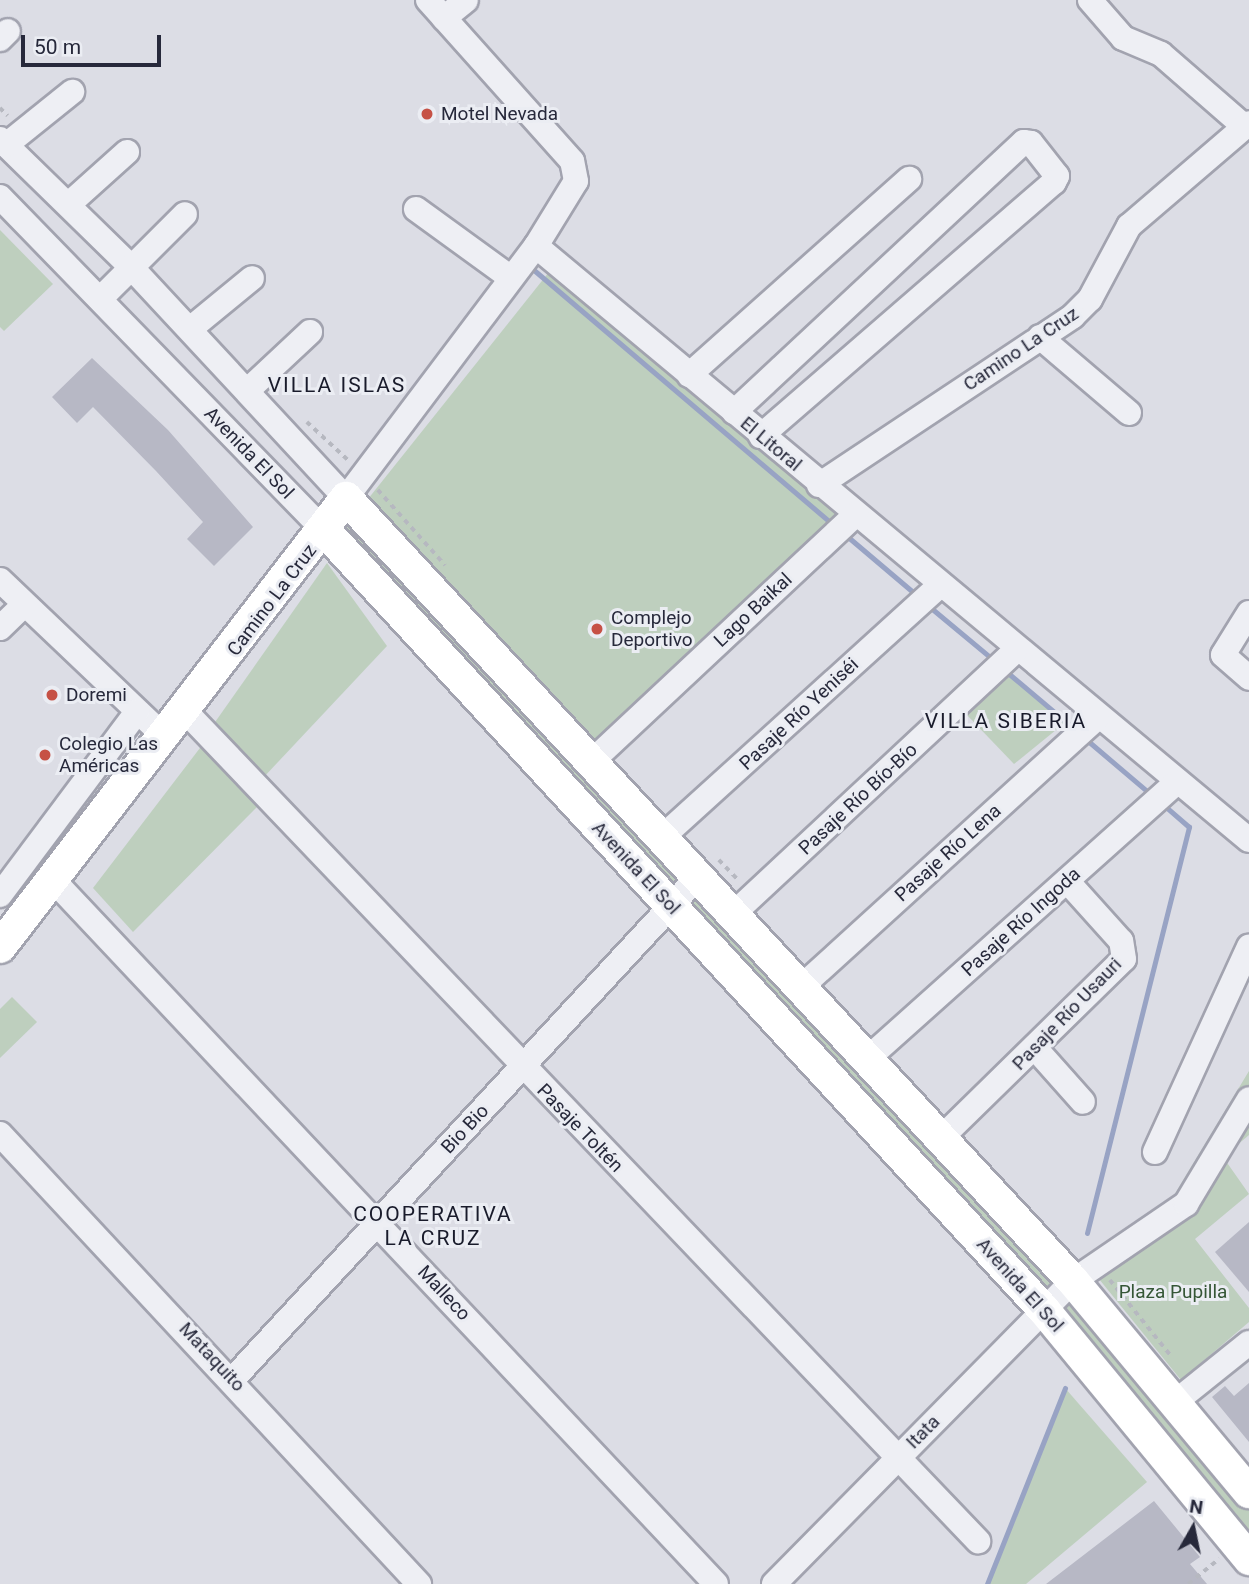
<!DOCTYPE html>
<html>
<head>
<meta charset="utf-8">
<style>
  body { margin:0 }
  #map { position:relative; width:1249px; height:1584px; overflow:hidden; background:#dcdde5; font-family:Roboto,sans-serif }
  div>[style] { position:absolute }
  .green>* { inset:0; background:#becfbe }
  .stream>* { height:5px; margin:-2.5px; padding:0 2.5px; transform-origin:2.5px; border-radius:2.5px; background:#98a3c4 }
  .building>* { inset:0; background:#b7b8c5 }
  .path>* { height:3.5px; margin-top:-1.75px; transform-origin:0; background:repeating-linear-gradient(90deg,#b6b8c0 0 5px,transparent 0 10px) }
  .roads { filter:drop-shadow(2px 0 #a2a3af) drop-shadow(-2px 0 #a2a3af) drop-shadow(0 2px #a2a3af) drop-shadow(0 -2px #a2a3af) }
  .minor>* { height:24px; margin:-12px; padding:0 12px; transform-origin:12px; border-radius:12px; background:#eeeff4 }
  .major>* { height:32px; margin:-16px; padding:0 16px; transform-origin:16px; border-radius:16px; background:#fff }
  .dots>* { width:19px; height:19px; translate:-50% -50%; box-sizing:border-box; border:4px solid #ebedf3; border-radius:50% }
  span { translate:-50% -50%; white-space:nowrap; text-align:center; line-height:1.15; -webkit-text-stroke:6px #ebedf3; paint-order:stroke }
  .poi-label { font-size:19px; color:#27293b }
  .left { translate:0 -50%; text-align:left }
  .street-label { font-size:19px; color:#27293b }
  .park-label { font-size:19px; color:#355636 }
  .neighbourhood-label { font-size:21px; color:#191b2b; letter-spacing:2px }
  .north { position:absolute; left:1158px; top:1493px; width:70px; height:70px; -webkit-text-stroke:5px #ebedf3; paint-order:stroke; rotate:9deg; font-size:19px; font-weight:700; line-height:28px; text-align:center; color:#27293b }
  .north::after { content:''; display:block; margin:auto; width:24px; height:32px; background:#27293b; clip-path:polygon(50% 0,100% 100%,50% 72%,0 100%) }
  .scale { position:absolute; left:21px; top:35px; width:140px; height:32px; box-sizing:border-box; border:4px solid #27293b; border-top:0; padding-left:9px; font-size:21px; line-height:24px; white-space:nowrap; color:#27293b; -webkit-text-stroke:5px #ebedf3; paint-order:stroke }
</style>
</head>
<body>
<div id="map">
  <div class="green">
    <div style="clip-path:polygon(0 230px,53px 284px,4px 331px,0 327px)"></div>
    <div style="clip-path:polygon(549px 272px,843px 510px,587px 748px,364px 504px)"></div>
    <div style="clip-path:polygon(350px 520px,1249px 1493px,1249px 1544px,337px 536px)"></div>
    <div style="clip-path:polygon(327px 563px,387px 646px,263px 778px,213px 725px)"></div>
    <div style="clip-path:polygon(1012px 674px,1067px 721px,1014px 764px,966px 714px)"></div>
    <div style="clip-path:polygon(203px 744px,260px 804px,133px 932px,93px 888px)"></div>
    <div style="clip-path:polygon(12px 997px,37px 1022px,0 1058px,0 1009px)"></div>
    <div style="clip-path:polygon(1249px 1071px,1249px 1135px,1223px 1157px,1249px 1194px,1195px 1239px,1249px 1308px,1249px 1322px,1181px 1380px,1099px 1279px,1158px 1222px)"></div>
    <div style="clip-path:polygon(1065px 1388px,1147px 1482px,1026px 1584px,987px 1584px)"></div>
  </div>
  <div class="stream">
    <div style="left:535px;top:271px;width:389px;rotate:40.4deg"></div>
    <div style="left:848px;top:537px;width:87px;rotate:40.3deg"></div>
    <div style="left:931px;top:608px;width:78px;rotate:39.8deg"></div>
    <div style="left:1008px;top:673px;width:82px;rotate:40.1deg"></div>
    <div style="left:1088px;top:741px;width:79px;rotate:40.4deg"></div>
    <div style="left:1087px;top:1233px;width:419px;rotate:-75.9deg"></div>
    <div style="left:1189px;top:827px;width:30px;rotate:-139deg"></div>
    <div style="left:987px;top:1584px;width:211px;rotate:-68.3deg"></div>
  </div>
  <div class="building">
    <div style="clip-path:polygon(92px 358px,168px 430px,253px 527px,214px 566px,187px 539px,203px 522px,156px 471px,93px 407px,77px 423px,52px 397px)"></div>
    <div style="clip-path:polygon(1249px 1222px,1249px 1292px,1215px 1252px)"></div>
    <div style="clip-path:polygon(1249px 1383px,1249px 1442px,1212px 1397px,1225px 1386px,1234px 1396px)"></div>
    <div style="clip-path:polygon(1154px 1501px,1200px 1557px,1190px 1564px,1207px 1584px,1046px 1584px)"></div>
  </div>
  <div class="path">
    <div style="left:0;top:108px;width:11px;rotate:45deg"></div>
    <div style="left:307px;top:422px;width:56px;rotate:42.8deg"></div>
    <div style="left:378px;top:490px;width:101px;rotate:48.2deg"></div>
    <div style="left:719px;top:860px;width:28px;rotate:46deg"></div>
    <div style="left:1110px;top:1280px;width:97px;rotate:51.2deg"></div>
    <div style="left:1188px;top:1584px;width:40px;rotate:-39deg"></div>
  </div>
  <div class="roads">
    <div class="minor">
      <div style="left:1090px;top:0;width:50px;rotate:49deg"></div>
      <div style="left:1123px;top:38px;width:41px;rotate:22.8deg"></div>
      <div style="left:1161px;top:54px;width:111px;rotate:41deg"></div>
      <div style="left:444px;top:18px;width:28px;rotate:-39deg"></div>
      <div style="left:0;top:39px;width:11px;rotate:-45deg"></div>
      <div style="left:0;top:139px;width:183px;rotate:44.3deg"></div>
      <div style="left:131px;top:267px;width:316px;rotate:47.1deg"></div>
      <div style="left:346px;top:498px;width:316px;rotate:-53deg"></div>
      <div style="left:536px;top:246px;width:76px;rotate:-58.4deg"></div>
      <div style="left:576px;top:181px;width:20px;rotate:-101deg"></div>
      <div style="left:572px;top:161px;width:216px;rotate:-131.8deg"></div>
      <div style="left:6px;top:145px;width:85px;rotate:-38.8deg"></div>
      <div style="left:0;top:197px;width:466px;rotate:45.8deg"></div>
      <div style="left:69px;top:204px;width:78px;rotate:-41.9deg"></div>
      <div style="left:416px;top:209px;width:117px;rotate:36deg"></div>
      <div style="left:536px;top:246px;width:928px;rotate:39.8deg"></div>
      <div style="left:100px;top:299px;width:120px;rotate:-45deg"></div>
      <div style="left:190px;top:329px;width:80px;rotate:-39.4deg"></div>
      <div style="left:1040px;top:337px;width:117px;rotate:40.5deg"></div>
      <div style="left:689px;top:375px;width:295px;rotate:-41.7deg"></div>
      <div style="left:248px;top:390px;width:85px;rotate:-43.1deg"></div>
      <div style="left:734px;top:412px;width:396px;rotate:-43deg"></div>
      <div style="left:1024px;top:142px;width:7px;rotate:8deg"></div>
      <div style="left:1031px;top:143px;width:42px;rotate:51.8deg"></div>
      <div style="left:1057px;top:176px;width:7px;rotate:117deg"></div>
      <div style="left:1054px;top:182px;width:388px;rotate:139.1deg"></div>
      <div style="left:819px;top:485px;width:305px;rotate:-33.6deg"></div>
      <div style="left:1073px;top:316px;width:24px;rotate:-45deg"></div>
      <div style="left:1090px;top:299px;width:83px;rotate:-61.9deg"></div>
      <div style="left:1129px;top:226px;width:158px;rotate:-40.6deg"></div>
      <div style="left:0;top:580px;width:229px;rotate:43.6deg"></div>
      <div style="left:1249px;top:613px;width:49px;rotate:121.8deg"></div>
      <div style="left:1223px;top:655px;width:35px;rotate:41deg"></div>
      <div style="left:0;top:628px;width:33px;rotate:-44deg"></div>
      <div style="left:186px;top:712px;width:1147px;rotate:46.31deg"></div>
      <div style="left:589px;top:764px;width:366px;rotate:-43.1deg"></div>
      <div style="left:659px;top:840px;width:377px;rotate:-42.2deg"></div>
      <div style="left:55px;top:882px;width:964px;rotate:46.72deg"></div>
      <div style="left:0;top:895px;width:229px;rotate:-53.2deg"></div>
      <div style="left:731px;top:916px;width:388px;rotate:-43deg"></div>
      <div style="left:799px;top:989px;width:403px;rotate:-42.3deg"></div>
      <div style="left:1035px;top:1048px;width:72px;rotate:48.4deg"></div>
      <div style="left:866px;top:1060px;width:416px;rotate:-41.8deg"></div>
      <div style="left:0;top:1134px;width:615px;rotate:47.04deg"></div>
      <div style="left:940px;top:1139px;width:257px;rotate:-44.4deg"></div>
      <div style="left:1124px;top:959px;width:18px;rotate:-99deg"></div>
      <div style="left:1121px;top:941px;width:81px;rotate:-132deg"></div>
      <div style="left:1155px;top:1152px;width:226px;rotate:-65.4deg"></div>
      <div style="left:233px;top:1379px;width:681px;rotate:-47.2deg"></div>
      <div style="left:1174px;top:1403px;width:96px;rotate:-38.7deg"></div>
      <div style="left:774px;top:1584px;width:426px;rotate:-45.4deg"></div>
      <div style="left:1073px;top:1281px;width:137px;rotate:-34.3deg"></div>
      <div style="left:1186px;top:1204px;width:122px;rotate:-59deg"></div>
    </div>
    <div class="major">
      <div style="left:325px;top:531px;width:1060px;rotate:47.29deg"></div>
      <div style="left:1044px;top:1310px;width:323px;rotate:50.5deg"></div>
      <div style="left:0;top:947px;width:567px;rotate:-52.38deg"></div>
      <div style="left:346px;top:498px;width:1068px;rotate:47.12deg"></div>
      <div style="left:1073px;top:1281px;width:275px;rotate:50.2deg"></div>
    </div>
  </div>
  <div class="dots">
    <div style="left:427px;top:114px;background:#c65145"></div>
    <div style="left:597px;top:629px;background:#c65145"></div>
    <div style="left:52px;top:695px;background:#c65145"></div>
    <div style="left:45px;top:755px;background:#c65145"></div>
  </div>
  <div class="poi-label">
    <span class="left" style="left:441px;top:114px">Motel Nevada</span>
    <span class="left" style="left:611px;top:629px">Complejo<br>Deportivo</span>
    <span class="left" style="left:66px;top:695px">Doremi</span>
    <span class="left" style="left:59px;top:755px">Colegio Las<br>Américas</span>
  </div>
  <div class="street-label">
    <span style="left:1021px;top:349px;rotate:-34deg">Camino La Cruz</span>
    <span style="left:771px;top:444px;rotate:40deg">El Litoral</span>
    <span style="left:249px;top:453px;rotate:46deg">Avenida El Sol</span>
    <span style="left:272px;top:600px;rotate:-53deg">Camino La Cruz</span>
    <span style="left:753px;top:610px;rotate:-43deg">Lago Baikal</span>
    <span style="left:799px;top:714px;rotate:-43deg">Pasaje Río Yeniséi</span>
    <span style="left:858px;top:799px;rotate:-43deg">Pasaje Río Bío-Bío</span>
    <span style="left:948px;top:853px;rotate:-42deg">Pasaje Río Lena</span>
    <span style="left:636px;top:868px;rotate:47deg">Avenida El Sol</span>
    <span style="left:1021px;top:922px;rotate:-42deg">Pasaje Río Ingoda</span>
    <span style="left:1067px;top:1014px;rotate:-46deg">Pasaje Río Usauri</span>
    <span style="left:580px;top:1128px;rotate:46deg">Pasaje Toltén</span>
    <span style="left:465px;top:1129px;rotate:-47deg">Bio Bio</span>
    <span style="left:1020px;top:1285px;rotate:48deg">Avenida El Sol</span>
    <span style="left:444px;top:1293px;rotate:47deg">Malleco</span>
    <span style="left:212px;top:1357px;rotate:47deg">Mataquito</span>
    <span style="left:923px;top:1432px;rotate:-45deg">Itata</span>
  </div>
  <div class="park-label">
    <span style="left:1173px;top:1292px">Plaza Pupilla</span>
  </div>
  <div class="neighbourhood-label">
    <span style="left:337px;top:385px">VILLA ISLAS</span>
    <span style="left:1006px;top:721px">VILLA SIBERIA</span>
    <span style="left:433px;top:1226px">COOPERATIVA<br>LA CRUZ</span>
  </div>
  <div class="north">N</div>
  <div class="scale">50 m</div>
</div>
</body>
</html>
